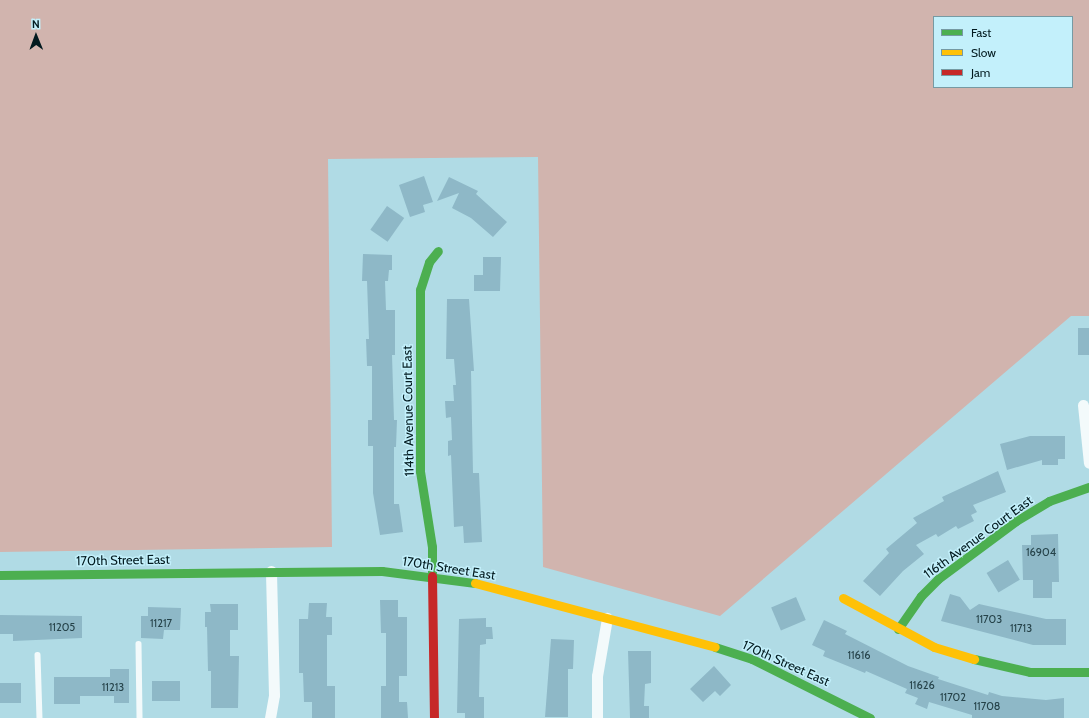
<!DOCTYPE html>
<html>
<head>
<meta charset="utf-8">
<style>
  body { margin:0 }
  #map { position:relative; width:1089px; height:718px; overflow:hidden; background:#b0dbe5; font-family:Cabin,sans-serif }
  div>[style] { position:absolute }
  .green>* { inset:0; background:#d1b4ae }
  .building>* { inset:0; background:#8eb8c7; transform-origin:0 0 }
  .lane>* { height:5.5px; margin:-2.75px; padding:0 2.75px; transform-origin:2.75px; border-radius:2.75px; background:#f3fafb }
  .street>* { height:11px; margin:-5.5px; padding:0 5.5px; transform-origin:5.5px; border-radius:5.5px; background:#f3fafb }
  .fast>* { height:9px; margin:-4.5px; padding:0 4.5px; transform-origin:4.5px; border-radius:4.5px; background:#4caf50 }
  .slow>* { height:9px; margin:-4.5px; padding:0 4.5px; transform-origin:4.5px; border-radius:4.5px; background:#ffc107 }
  .jam>* { height:9px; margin:-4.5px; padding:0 4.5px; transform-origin:4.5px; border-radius:4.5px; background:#c62828 }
  span { translate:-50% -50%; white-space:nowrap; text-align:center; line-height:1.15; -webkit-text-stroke:3px #c3f0fb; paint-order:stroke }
  .number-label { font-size:11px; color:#254249 }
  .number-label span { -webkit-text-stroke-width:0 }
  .street-label { font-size:13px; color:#021a1f }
  .legend { position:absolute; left:933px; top:16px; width:140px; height:72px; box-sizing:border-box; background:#c3f0fb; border:1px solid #769aa3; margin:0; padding:5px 7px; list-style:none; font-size:12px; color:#021a1f }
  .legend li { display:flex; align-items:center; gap:8px; height:20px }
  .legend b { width:20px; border:1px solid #769aa3 }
  .north { position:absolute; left:16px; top:16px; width:40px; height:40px; -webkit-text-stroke:3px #c3f0fb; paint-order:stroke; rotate:359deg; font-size:11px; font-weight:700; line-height:16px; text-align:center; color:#021a1f }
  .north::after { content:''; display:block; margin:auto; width:14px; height:18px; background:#021a1f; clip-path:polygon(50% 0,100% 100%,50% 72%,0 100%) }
</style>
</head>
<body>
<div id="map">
  <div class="green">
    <div style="clip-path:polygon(evenodd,0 0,1089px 0,1089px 316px,1071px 316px,720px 616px,543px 567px,538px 157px,328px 159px,332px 547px,0 552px,0 0,934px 17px,1072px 17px,1072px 87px,934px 87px,934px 17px)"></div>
  </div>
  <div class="building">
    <div style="clip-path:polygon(424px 176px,433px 202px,423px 205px,425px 212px,410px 217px,399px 185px)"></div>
    <div style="clip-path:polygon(449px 177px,478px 191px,476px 194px,507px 222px,493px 237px,471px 218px,452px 208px,459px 193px,437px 201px)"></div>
    <div style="left:387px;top:206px;width:21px;height:29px;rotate:35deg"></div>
    <div style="clip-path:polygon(363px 254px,392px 255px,392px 270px,389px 270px,388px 281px,385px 281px,386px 310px,395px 310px,395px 355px,392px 355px,394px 420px,397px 420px,396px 447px,394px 447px,394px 504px,399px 504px,403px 532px,380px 535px,373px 493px,373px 446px,368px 446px,368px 420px,372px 420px,372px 366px,367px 366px,366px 339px,369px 339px,367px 281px,362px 281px)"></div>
    <div style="clip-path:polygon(483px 257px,501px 257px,500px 291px,474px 291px,474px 275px,483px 275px)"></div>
    <div style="clip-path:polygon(447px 299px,469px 299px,474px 371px,471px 371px,473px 473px,479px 473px,482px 542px,464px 543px,463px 526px,454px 527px,451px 455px,448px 456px,448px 441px,452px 440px,451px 417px,446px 418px,445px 401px,454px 401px,453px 385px,456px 385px,454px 359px,446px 359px)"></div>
    <div style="left:1078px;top:328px;width:11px;height:27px"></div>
    <div style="clip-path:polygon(1030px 436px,1065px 436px,1065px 459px,1058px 459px,1058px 465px,1042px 465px,1042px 460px,1007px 470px,1000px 444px)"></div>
    <div style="clip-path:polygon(998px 471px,1006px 492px,973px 505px,977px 512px,971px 515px,974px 521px,958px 529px,956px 526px,938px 537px,936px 534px,916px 545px,924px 554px,903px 571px,880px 596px,863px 581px,889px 553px,886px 549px,917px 523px,913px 518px,944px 501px,942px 497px)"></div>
    <div style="clip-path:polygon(1058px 534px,1059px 582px,1052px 582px,1052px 598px,1033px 598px,1033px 580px,1023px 580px,1022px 545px,1031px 545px,1031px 535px)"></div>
    <div style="left:1008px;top:560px;width:23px;height:25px;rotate:59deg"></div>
    <div style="clip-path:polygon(950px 594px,960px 597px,970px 610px,979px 604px,1046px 619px,1066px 619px,1066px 645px,1033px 645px,941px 621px)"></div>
    <div style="left:796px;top:597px;width:25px;height:27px;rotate:67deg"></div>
    <div style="clip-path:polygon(380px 600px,398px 600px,398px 617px,407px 617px,407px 676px,399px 676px,399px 702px,407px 702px,408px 718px,381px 718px,381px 686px,386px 686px,386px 633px,381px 633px)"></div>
    <div style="clip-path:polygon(309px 603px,327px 603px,326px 617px,332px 617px,332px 635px,327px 635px,327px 686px,335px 686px,335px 718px,312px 718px,312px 702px,304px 702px,303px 673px,299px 673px,299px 619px,308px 619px)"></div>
    <div style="clip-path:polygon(210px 604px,238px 604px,238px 630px,230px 630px,230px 656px,239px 656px,238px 708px,211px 708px,211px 671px,208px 671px,207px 627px,205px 627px,205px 612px,211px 612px)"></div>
    <div style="clip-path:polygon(148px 607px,181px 608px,180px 630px,164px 630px,163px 639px,141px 638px,141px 616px,148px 616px)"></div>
    <div style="clip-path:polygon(0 615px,82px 616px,82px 638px,13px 641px,13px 634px,0 634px)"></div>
    <div style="clip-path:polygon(486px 618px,486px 627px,492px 627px,493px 639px,486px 639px,486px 644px,480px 645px,479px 697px,484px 697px,484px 718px,465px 718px,465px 713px,457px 713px,459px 619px)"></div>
    <div style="clip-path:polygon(824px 620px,847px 631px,845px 634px,908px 666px,939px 677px,938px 679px,988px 695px,989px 692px,1002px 696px,1046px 700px,1064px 698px,1064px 718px,972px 718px,972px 715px,929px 702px,927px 709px,915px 704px,918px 698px,905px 693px,907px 689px,866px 671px,865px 673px,823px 656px,825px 651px,812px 645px)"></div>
    <div style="clip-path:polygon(551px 639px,574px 640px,573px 669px,568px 669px,568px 717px,545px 717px)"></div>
    <div style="clip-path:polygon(628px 651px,651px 651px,651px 683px,645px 684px,644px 706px,649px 706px,649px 718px,630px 718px)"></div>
    <div style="clip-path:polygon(714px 666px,731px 685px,720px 696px,715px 691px,703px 702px,690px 689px)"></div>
    <div style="clip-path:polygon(110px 669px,129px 669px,129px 703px,114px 703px,114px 696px,80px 696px,80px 704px,54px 704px,54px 677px,110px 677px)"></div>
    <div style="left:152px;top:681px;width:28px;height:20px"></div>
    <div style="left:0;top:683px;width:21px;height:20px"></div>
  </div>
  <div class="lane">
    <div style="left:139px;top:644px;width:74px;rotate:89.2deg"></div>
    <div style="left:38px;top:655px;width:63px;rotate:88.2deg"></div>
  </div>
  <div class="street">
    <div style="left:1083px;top:405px;width:58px;rotate:84.1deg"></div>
    <div style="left:270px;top:718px;width:23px;rotate:-80deg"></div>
    <div style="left:274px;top:695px;width:124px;rotate:-91.4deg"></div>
    <div style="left:597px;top:718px;width:42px;rotate:-90deg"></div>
    <div style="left:597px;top:676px;width:59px;rotate:-80.2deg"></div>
  </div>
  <div class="fast">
    <div style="left:0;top:575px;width:382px;rotate:-0.6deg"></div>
    <div style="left:382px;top:571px;width:94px;rotate:7.4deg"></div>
    <div style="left:432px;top:576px;width:29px;rotate:-90deg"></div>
    <div style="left:432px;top:547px;width:77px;rotate:-99deg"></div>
    <div style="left:420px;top:471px;width:181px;rotate:-90deg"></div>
    <div style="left:420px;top:290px;width:29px;rotate:-72deg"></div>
    <div style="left:429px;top:262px;width:14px;rotate:-51deg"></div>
    <div style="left:898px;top:629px;width:40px;rotate:-55.1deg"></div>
    <div style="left:921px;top:596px;width:24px;rotate:-45deg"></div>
    <div style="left:938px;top:579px;width:97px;rotate:-36.6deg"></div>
    <div style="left:1016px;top:521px;width:39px;rotate:-31deg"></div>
    <div style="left:1049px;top:501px;width:42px;rotate:-19.3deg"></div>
    <div style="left:715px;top:647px;width:39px;rotate:18deg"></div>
    <div style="left:752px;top:659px;width:132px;rotate:26.6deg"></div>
    <div style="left:974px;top:659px;width:57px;rotate:13.1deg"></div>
    <div style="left:1030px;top:672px;width:59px"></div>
  </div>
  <div class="slow">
    <div style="left:475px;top:583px;width:248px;rotate:14.9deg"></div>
    <div style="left:843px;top:598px;width:103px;rotate:28.3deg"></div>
    <div style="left:934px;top:647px;width:42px;rotate:16.7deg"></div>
  </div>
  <div class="jam">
    <div style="left:432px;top:576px;width:142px;rotate:89.2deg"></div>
  </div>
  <div class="number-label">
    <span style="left:1041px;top:552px">16904</span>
    <span style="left:989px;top:619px">11703</span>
    <span style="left:161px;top:623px">11217</span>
    <span style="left:62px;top:627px">11205</span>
    <span style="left:1021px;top:628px">11713</span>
    <span style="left:859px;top:655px">11616</span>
    <span style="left:922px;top:685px">11626</span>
    <span style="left:113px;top:687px">11213</span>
    <span style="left:953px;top:697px">11702</span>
    <span style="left:987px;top:706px">11708</span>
  </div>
  <div class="street-label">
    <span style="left:408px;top:411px;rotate:-91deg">114th Avenue Court East</span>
    <span style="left:978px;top:537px;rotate:-36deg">116th Avenue Court East</span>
    <span style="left:123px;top:560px;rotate:-1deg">170th Street East</span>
    <span style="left:449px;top:568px;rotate:9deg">170th Street East</span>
    <span style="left:786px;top:663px;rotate:24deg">170th Street East</span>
  </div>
  <ul class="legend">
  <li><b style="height:5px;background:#4caf50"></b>Fast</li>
  <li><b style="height:5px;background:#ffc107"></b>Slow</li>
  <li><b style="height:5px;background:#c62828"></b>Jam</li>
  </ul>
  <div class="north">N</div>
</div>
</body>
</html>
